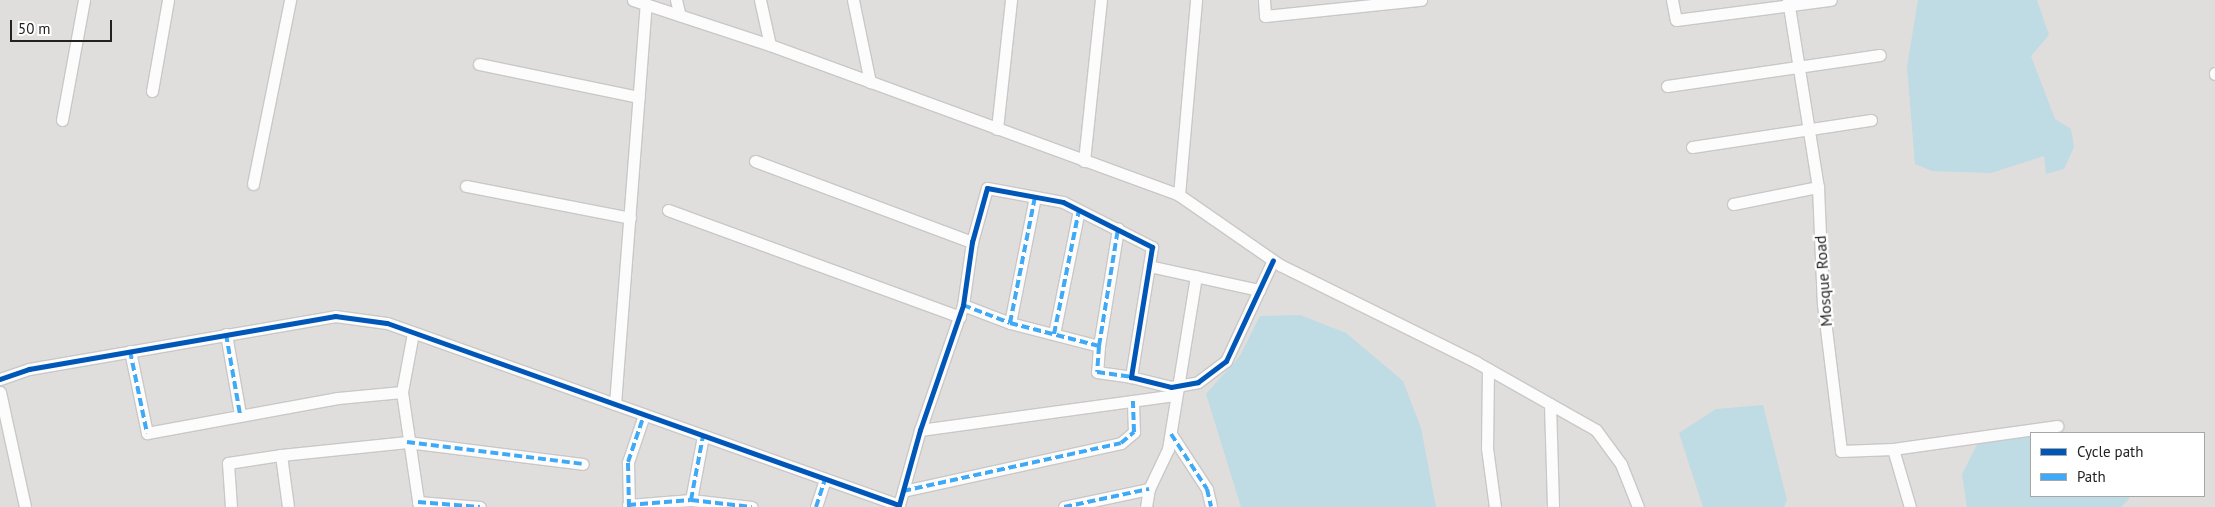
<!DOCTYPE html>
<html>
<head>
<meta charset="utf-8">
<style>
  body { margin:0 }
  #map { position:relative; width:2215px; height:507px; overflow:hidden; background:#f0eeeb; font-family:"PT Sans",sans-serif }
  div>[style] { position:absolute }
  .residential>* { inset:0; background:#dfdedc }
  .water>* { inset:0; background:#bfdbe3 }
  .roads { filter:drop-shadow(1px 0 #c9c8c7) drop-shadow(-1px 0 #c9c8c7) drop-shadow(0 1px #c9c8c7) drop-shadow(0 -1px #c9c8c7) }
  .minor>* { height:11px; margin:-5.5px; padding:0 5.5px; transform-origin:5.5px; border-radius:5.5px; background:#fdfcfc }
  .quiet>* { height:4px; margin-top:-2px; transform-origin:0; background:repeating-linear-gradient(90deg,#3fa9f5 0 8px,transparent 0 12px) }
  .cycleway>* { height:5px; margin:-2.5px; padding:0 2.5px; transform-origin:2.5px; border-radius:2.5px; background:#0057b8 }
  span { translate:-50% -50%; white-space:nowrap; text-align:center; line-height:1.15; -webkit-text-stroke:4.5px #fff; paint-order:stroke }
  .street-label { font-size:16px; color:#222 }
  .legend { position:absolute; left:2030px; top:432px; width:175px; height:65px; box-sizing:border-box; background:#fff; border:1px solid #a7a7a7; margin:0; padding:6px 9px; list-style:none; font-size:15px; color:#222 }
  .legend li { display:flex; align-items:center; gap:10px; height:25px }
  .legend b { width:25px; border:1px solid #a7a7a7 }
  .scale { position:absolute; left:10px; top:20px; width:102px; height:22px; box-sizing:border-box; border:2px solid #222; border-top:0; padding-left:6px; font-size:15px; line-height:18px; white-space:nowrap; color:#222; -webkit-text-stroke:4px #fff; paint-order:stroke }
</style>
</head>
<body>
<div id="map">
  <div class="residential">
    <div style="clip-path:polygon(evenodd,0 0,2215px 0,2215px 507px,0 507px,0 0,2031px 433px,2204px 433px,2204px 496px,2031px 496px,2031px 433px)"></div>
  </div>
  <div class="water">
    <div style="clip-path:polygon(1918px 0,2037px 0,2049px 35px,2031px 56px,2055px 119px,2071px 129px,2074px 147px,2064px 169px,2046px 174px,2044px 156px,1991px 173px,1932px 171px,1915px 164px,1907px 67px)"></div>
    <div style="clip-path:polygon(1300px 315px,1346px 333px,1403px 381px,1421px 428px,1436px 507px,1241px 507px,1206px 394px,1240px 356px,1260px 316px)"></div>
    <div style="clip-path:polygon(1763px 405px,1787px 500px,1784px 507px,1703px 507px,1679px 433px,1716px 409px)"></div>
    <div style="clip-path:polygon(2031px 433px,2031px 496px,2129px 496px,2129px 499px,2121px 507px,1967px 507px,1962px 474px,1980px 439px)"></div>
  </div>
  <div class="roads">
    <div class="minor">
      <div style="left:633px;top:0;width:144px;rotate:18.2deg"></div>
      <div style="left:770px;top:45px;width:436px;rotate:20.1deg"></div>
      <div style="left:1179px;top:195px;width:123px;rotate:34.7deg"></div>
      <div style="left:1280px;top:265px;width:219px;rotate:26.3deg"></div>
      <div style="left:1476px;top:362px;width:138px;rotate:29.5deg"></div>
      <div style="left:1596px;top:430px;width:42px;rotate:53.7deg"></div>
      <div style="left:1621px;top:464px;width:46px;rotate:68.4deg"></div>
      <div style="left:676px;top:0;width:16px;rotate:76deg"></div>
      <div style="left:760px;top:0;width:46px;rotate:77.5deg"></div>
      <div style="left:853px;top:0;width:84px;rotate:78.3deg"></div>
      <div style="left:1264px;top:0;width:16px;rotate:86deg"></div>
      <div style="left:1265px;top:16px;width:157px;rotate:-5.9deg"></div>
      <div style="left:1672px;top:0;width:20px;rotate:79deg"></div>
      <div style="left:1676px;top:20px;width:156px;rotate:-7.4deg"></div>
      <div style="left:1788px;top:0;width:189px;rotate:80.9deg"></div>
      <div style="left:1818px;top:187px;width:117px;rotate:87.6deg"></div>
      <div style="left:1823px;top:304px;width:148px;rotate:83deg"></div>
      <div style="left:1841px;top:451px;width:52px;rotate:-2.2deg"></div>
      <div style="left:1893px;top:449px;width:60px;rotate:73.7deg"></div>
      <div style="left:479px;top:64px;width:163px;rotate:11.7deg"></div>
      <div style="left:2215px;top:73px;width:1px;rotate:90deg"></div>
      <div style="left:1667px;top:86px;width:215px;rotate:-8.3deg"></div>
      <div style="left:152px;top:91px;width:92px;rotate:-80deg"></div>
      <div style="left:62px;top:120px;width:122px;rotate:-79.6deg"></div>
      <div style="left:997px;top:129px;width:130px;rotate:-83.8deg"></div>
      <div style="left:1692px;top:147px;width:181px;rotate:-8.6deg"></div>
      <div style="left:755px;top:161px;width:232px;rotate:20.5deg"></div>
      <div style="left:1084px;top:161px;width:162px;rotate:-84deg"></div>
      <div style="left:253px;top:184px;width:188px;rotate:-78.6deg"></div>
      <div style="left:466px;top:186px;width:167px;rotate:11deg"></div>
      <div style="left:1179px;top:195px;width:196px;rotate:-85deg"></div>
      <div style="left:1733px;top:204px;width:87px;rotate:-11.3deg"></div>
      <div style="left:668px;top:210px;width:311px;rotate:20.1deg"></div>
      <div style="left:1149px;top:266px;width:113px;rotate:12.3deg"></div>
      <div style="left:963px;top:305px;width:50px;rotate:21deg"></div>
      <div style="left:1010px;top:323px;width:128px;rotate:-78.8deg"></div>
      <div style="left:1010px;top:323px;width:92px;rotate:14.5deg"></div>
      <div style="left:1099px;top:346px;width:26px;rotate:94deg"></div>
      <div style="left:1097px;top:372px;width:34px;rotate:8deg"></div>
      <div style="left:413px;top:333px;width:60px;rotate:100.6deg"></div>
      <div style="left:402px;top:392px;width:116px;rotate:81.6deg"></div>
      <div style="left:226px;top:334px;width:81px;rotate:80.1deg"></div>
      <div style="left:1054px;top:334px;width:126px;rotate:-78.6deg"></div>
      <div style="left:1099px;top:346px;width:119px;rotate:-80.8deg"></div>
      <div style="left:130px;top:351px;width:84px;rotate:78.3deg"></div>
      <div style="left:147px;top:433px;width:194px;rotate:-10.4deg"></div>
      <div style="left:338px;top:398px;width:64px;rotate:-5.4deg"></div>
      <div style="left:1488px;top:369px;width:79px;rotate:90.7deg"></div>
      <div style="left:1487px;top:448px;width:60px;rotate:82.3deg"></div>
      <div style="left:0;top:379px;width:31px;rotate:-19deg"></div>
      <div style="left:29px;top:369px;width:311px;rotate:-9.8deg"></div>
      <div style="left:335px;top:316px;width:52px;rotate:7.7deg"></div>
      <div style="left:387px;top:323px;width:543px;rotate:19.57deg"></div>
      <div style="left:899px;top:505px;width:78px;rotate:-74.4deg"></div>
      <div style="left:920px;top:430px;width:132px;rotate:-71deg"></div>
      <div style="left:963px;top:305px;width:64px;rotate:-81.9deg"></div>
      <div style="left:972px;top:242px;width:56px;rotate:-74.5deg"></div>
      <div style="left:987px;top:188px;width:77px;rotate:10.4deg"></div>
      <div style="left:1063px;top:202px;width:100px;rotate:26.8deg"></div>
      <div style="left:1152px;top:247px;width:132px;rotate:99.2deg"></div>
      <div style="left:1131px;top:377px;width:41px;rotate:14deg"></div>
      <div style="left:1171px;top:387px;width:27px;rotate:-10deg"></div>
      <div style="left:1198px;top:382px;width:35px;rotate:-37deg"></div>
      <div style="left:1226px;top:361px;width:111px;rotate:-65deg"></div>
      <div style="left:0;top:392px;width:118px;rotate:77.7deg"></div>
      <div style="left:615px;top:404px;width:401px;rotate:-85.6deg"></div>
      <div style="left:1550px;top:404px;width:103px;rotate:88.3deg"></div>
      <div style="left:920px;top:430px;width:257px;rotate:-7.8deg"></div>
      <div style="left:1171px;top:434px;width:66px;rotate:56.8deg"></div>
      <div style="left:1207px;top:489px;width:18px;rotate:77deg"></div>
      <div style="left:1893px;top:449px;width:166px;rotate:-8deg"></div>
      <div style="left:281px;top:455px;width:52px;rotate:82.3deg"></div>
      <div style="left:903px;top:491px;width:223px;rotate:-12.4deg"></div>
      <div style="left:1121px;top:443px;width:17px;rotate:-40deg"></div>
      <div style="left:1134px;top:432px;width:31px;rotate:-92deg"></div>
      <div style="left:691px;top:500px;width:61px;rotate:6.5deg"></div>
      <div style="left:418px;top:502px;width:62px;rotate:4.6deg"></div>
      <div style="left:628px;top:505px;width:63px;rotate:-4.5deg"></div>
      <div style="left:691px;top:500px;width:65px;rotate:-79.4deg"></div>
      <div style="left:231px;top:507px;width:44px;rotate:-93.9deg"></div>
      <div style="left:228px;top:463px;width:54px;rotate:-8.6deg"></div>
      <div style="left:281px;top:455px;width:127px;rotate:-5.9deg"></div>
      <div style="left:407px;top:442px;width:177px;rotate:7.1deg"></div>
      <div style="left:629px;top:507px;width:45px;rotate:-91.3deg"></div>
      <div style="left:628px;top:462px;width:50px;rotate:-71.2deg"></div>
      <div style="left:816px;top:507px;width:29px;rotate:-72deg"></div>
      <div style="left:1064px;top:507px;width:87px;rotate:-12deg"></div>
      <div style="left:1146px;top:507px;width:18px;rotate:-81deg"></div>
      <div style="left:1149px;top:489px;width:44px;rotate:-64.6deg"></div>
      <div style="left:1168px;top:449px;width:175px;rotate:-80.8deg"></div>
    </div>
  </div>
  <div class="quiet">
    <div style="left:963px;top:305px;width:50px;rotate:21deg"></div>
    <div style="left:1010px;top:323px;width:128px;rotate:-78.8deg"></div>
    <div style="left:1010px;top:323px;width:92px;rotate:14.5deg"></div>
    <div style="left:1099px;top:346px;width:26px;rotate:94deg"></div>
    <div style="left:1097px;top:372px;width:34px;rotate:8deg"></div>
    <div style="left:226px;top:334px;width:81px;rotate:80.1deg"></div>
    <div style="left:1054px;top:334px;width:126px;rotate:-78.6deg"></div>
    <div style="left:1099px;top:346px;width:119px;rotate:-80.8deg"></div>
    <div style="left:130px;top:351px;width:84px;rotate:78.3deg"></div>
    <div style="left:1171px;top:434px;width:66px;rotate:56.8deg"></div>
    <div style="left:1207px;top:489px;width:18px;rotate:77deg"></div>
    <div style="left:407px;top:442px;width:177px;rotate:7.1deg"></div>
    <div style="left:903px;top:491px;width:223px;rotate:-12.4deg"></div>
    <div style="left:1121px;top:443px;width:17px;rotate:-40deg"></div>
    <div style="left:1134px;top:432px;width:31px;rotate:-92deg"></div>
    <div style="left:691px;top:500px;width:61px;rotate:6.5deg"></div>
    <div style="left:418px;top:502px;width:62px;rotate:4.6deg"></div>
    <div style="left:628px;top:505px;width:63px;rotate:-4.5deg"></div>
    <div style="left:691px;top:500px;width:65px;rotate:-79.4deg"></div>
    <div style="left:629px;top:507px;width:45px;rotate:-91.3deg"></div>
    <div style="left:628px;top:462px;width:50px;rotate:-71.2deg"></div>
    <div style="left:816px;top:507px;width:29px;rotate:-72deg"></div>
    <div style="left:1064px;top:507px;width:87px;rotate:-12deg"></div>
  </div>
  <div class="cycleway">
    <div style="left:0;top:379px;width:31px;rotate:-19deg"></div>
    <div style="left:29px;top:369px;width:311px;rotate:-9.8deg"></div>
    <div style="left:335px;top:316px;width:52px;rotate:7.7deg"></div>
    <div style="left:387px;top:323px;width:543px;rotate:19.57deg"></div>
    <div style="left:899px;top:505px;width:78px;rotate:-74.4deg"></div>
    <div style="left:920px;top:430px;width:132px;rotate:-71deg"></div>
    <div style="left:963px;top:305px;width:64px;rotate:-81.9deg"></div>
    <div style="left:972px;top:242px;width:56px;rotate:-74.5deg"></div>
    <div style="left:987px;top:188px;width:77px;rotate:10.4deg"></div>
    <div style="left:1063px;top:202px;width:100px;rotate:26.8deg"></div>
    <div style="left:1152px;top:247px;width:132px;rotate:99.2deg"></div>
    <div style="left:1131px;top:377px;width:41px;rotate:14deg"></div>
    <div style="left:1171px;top:387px;width:27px;rotate:-10deg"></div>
    <div style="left:1198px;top:382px;width:35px;rotate:-37deg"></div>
    <div style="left:1226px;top:361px;width:111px;rotate:-65deg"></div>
  </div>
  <div class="street-label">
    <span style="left:1823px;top:281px;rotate:-94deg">Mosque Road</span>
  </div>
  <ul class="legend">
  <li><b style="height:6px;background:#0057b8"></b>Cycle path</li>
  <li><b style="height:6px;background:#3fa9f5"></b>Path</li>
  </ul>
  <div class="scale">50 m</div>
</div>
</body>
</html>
